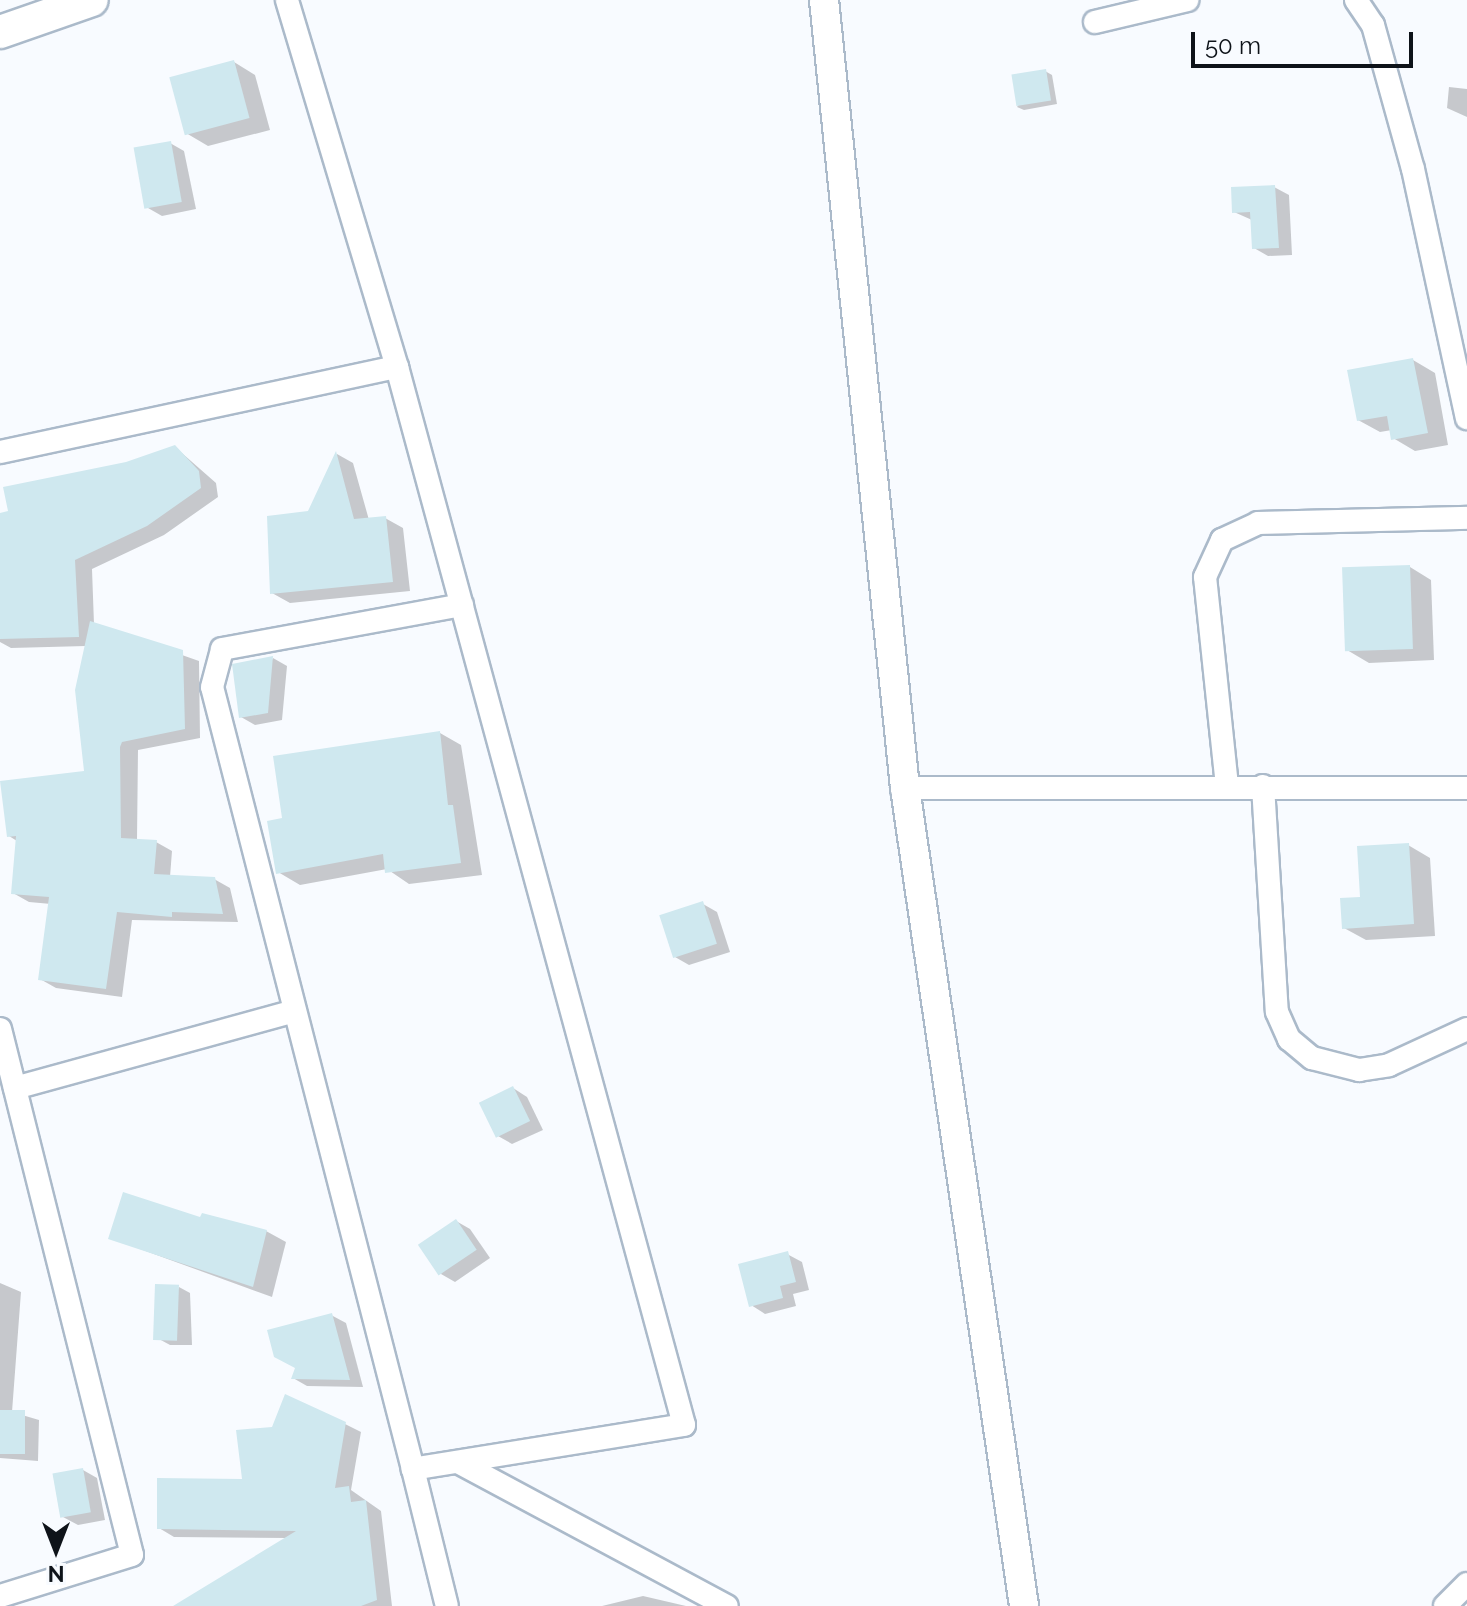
<!DOCTYPE html>
<html>
<head>
<meta charset="utf-8">
<style>
  body { margin:0 }
  #map { position:relative; width:1467px; height:1606px; overflow:hidden; background:#f8fbff; font-family:Raleway,sans-serif }
  div>[style] { position:absolute }
  .shadow>* { inset:0; background:#0003 }
  .building>* { inset:0; background:#cfe8ef; transform-origin:0 0 }
  .roads { filter:drop-shadow(2px 0 #abbaca) drop-shadow(-2px 0 #abbaca) drop-shadow(0 2px #abbaca) drop-shadow(0 -2px #abbaca) }
  .minor>* { height:22px; margin:-11px; padding:0 11px; transform-origin:11px; border-radius:11px; background:#fff }
  .tertiary>* { height:28px; margin:-14px; padding:0 14px; transform-origin:14px; border-radius:14px; background:#fff }
  .secondary>* { height:32px; margin:-16px; padding:0 16px; transform-origin:16px; border-radius:16px; background:#fff }
  span { translate:-50% -50%; white-space:nowrap; text-align:center; line-height:1.15; -webkit-text-stroke:6px #f8fbff; paint-order:stroke }
  .north { position:absolute; left:16px; top:1510px; width:80px; height:80px; -webkit-text-stroke:6px #f8fbff; paint-order:stroke; rotate:180deg; font-size:22px; font-weight:700; line-height:32px; text-align:center; color:#0e1319 }
  .north::after { content:''; display:block; margin:auto; width:28px; height:36px; background:#0e1319; clip-path:polygon(50% 0,100% 100%,50% 72%,0 100%) }
  .scale { position:absolute; left:1191px; top:32px; width:222px; height:36px; box-sizing:border-box; border:4px solid #0e1319; border-top:0; padding-left:10px; font-size:24px; line-height:28px; white-space:nowrap; color:#0e1319; -webkit-text-stroke:6px #f8fbff; paint-order:stroke }
</style>
</head>
<body>
<div id="map">
  <div class="shadow">
    <div style="clip-path:polygon(234px 62px,255px 75px,270px 130px,208px 146px,186px 133px)"></div>
    <div style="clip-path:polygon(1045px 71px,1052px 75px,1057px 104px,1024px 110px,1017px 107px)"></div>
    <div style="clip-path:polygon(1449px 87px,1467px 89px,1467px 117px,1447px 108px)"></div>
    <div style="clip-path:polygon(170px 143px,184px 151px,196px 209px,162px 216px,148px 208px)"></div>
    <div style="clip-path:polygon(1274px 187px,1289px 195px,1292px 255px,1268px 256px,1254px 248px,1252px 220px,1234px 212px)"></div>
    <div style="clip-path:polygon(1413px 360px,1435px 373px,1448px 445px,1415px 451px,1393px 438px,1392px 430px,1380px 432px,1358px 420px)"></div>
    <div style="clip-path:polygon(175px 447px,216px 483px,218px 497px,164px 535px,92px 569px,94px 624px,199px 661px,200px 738px,138px 750px,137px 841px,156px 842px,172px 851px,170px 877px,214px 879px,230px 888px,238px 922px,132px 920px,122px 997px,56px 988px,40px 979px,51px 904px,29px 902px,13px 893px,17px 841px,9px 836px,86px 773px,86px 646px,11px 648px,0 642px,0 515px)"></div>
    <div style="clip-path:polygon(337px 454px,353px 463px,369px 520px,385px 518px,403px 528px,410px 591px,290px 603px,272px 593px)"></div>
    <div style="clip-path:polygon(1410px 567px,1431px 580px,1434px 660px,1369px 663px,1347px 650px)"></div>
    <div style="clip-path:polygon(273px 658px,287px 666px,282px 720px,255px 725px,241px 717px)"></div>
    <div style="clip-path:polygon(440px 733px,461px 745px,482px 875px,409px 884px,387px 869px,300px 885px,278px 872px,284px 820px)"></div>
    <div style="clip-path:polygon(1408px 845px,1430px 858px,1435px 936px,1366px 940px,1344px 928px)"></div>
    <div style="clip-path:polygon(703px 904px,717px 912px,730px 952px,689px 965px,675px 957px)"></div>
    <div style="clip-path:polygon(513px 1088px,527px 1097px,543px 1130px,512px 1144px,498px 1136px)"></div>
    <div style="clip-path:polygon(202px 1220px,266px 1231px,286px 1242px,272px 1297px,110px 1238px)"></div>
    <div style="clip-path:polygon(456px 1221px,470px 1229px,490px 1258px,455px 1282px,441px 1274px)"></div>
    <div style="clip-path:polygon(787px 1254px,802px 1262px,809px 1290px,793px 1294px,796px 1306px,765px 1314px,751px 1305px)"></div>
    <div style="clip-path:polygon(0 1283px,21px 1292px,12px 1412px,39px 1420px,38px 1461px,0 1458px)"></div>
    <div style="clip-path:polygon(179px 1287px,190px 1293px,192px 1345px,170px 1345px,159px 1339px)"></div>
    <div style="clip-path:polygon(331px 1315px,346px 1323px,363px 1387px,307px 1386px,293px 1378px)"></div>
    <div style="clip-path:polygon(345px 1424px,361px 1432px,351px 1490px,381px 1511px,392px 1606px,201px 1606px,288px 1538px,174px 1537px,159px 1528px)"></div>
    <div style="clip-path:polygon(83px 1470px,97px 1478px,105px 1520px,78px 1525px,63px 1517px)"></div>
    <div style="clip-path:polygon(643px 1596px,686px 1606px,602px 1606px)"></div>
  </div>
  <div class="building">
    <div style="left:234px;top:60px;width:60px;height:67px;rotate:75deg"></div>
    <div style="left:1046px;top:69px;width:32px;height:35px;rotate:81deg"></div>
    <div style="left:171px;top:141px;width:62px;height:38px;rotate:80deg"></div>
    <div style="clip-path:polygon(1275px 185px,1279px 248px,1252px 249px,1250px 212px,1232px 213px,1231px 187px)"></div>
    <div style="clip-path:polygon(1413px 358px,1428px 433px,1391px 440px,1387px 416px,1357px 421px,1347px 370px)"></div>
    <div style="clip-path:polygon(175px 445px,199px 471px,201px 488px,147px 526px,75px 560px,79px 637px,0 639px,0 513px,8px 511px,3px 487px,126px 462px)"></div>
    <div style="clip-path:polygon(336px 451px,354px 519px,386px 516px,393px 582px,270px 594px,267px 516px,308px 511px)"></div>
    <div style="left:1410px;top:565px;width:84px;height:68px;rotate:88deg"></div>
    <div style="clip-path:polygon(90px 621px,183px 650px,185px 729px,122px 742px,120px 747px,121px 838px,157px 840px,154px 874px,215px 877px,223px 914px,172px 912px,172px 917px,117px 912px,106px 989px,38px 980px,49px 897px,11px 894px,16px 836px,7px 837px,0 781px,84px 771px,75px 690px)"></div>
    <div style="clip-path:polygon(273px 656px,268px 713px,239px 718px,232px 664px)"></div>
    <div style="clip-path:polygon(440px 731px,448px 805px,453px 805px,461px 863px,385px 873px,383px 854px,276px 874px,267px 821px,282px 818px,273px 756px)"></div>
    <div style="clip-path:polygon(1409px 843px,1414px 924px,1342px 929px,1340px 898px,1360px 897px,1357px 846px)"></div>
    <div style="left:703px;top:901px;width:45px;height:46px;rotate:72deg"></div>
    <div style="left:513px;top:1086px;width:39px;height:38px;rotate:64deg"></div>
    <div style="clip-path:polygon(123px 1192px,200px 1217px,202px 1213px,267px 1230px,253px 1287px,108px 1239px)"></div>
    <div style="left:456px;top:1219px;width:37px;height:46px;rotate:56deg"></div>
    <div style="clip-path:polygon(788px 1251px,796px 1282px,780px 1286px,783px 1298px,749px 1307px,738px 1264px)"></div>
    <div style="left:155px;top:1284px;width:24px;height:56px;rotate:2deg"></div>
    <div style="clip-path:polygon(332px 1313px,350px 1380px,291px 1379px,295px 1368px,274px 1357px,267px 1330px)"></div>
    <div style="clip-path:polygon(285px 1394px,346px 1422px,335px 1488px,349px 1486px,351px 1502px,366px 1500px,377px 1600px,361px 1606px,173px 1606px,296px 1531px,157px 1529px,157px 1478px,242px 1479px,236px 1430px,272px 1427px)"></div>
    <div style="left:0;top:1410px;width:25px;height:44px"></div>
    <div style="left:83px;top:1468px;width:45px;height:31px;rotate:80deg"></div>
  </div>
  <div class="roads">
    <div class="minor">
      <div style="left:1356px;top:0;width:30px;rotate:56deg"></div>
      <div style="left:1373px;top:25px;width:149px;rotate:74.5deg"></div>
      <div style="left:1413px;top:169px;width:255px;rotate:77.8deg"></div>
      <div style="left:1095px;top:22px;width:95px;rotate:-13.4deg"></div>
      <div style="left:397px;top:367px;width:1096px;rotate:74.82deg"></div>
      <div style="left:684px;top:1425px;width:275px;rotate:170.8deg"></div>
      <div style="left:413px;top:1469px;width:807px;rotate:-104.41deg"></div>
      <div style="left:212px;top:687px;width:39px;rotate:-75deg"></div>
      <div style="left:222px;top:649px;width:244px;rotate:-10.4deg"></div>
      <div style="left:0;top:452px;width:406px;rotate:-12.1deg"></div>
      <div style="left:397px;top:367px;width:383px;rotate:-106.7deg"></div>
      <div style="left:1227px;top:786px;width:210px;rotate:-96deg"></div>
      <div style="left:1205px;top:577px;width:41px;rotate:-65.3deg"></div>
      <div style="left:1222px;top:540px;width:40px;rotate:-25deg"></div>
      <div style="left:1258px;top:523px;width:209px;rotate:-1.4deg"></div>
      <div style="left:1263px;top:786px;width:226px;rotate:86.5deg"></div>
      <div style="left:1277px;top:1012px;width:30px;rotate:66deg"></div>
      <div style="left:1289px;top:1039px;width:30px;rotate:40deg"></div>
      <div style="left:1312px;top:1058px;width:49px;rotate:14.3deg"></div>
      <div style="left:1359px;top:1070px;width:30px;rotate:-9deg"></div>
      <div style="left:1389px;top:1065px;width:86px;rotate:-24.8deg"></div>
      <div style="left:905px;top:788px;width:562px"></div>
      <div style="left:0;top:1029px;width:542px;rotate:75.91deg"></div>
      <div style="left:132px;top:1555px;width:138px;rotate:162.7deg"></div>
      <div style="left:15px;top:1088px;width:290px;rotate:-15.4deg"></div>
      <div style="left:458px;top:1462px;width:305px;rotate:28.2deg"></div>
      <div style="left:413px;top:1469px;width:141px;rotate:76.1deg"></div>
      <div style="left:1445px;top:1606px;width:31px;rotate:-45deg"></div>
    </div>
    <div class="tertiary">
      <div style="left:824px;top:0;width:792px;rotate:84.13deg"></div>
      <div style="left:905px;top:788px;width:827px;rotate:81.72deg"></div>
    </div>
    <div class="secondary">
      <div style="left:0;top:32px;width:97px;rotate:-19.2deg"></div>
    </div>
  </div>
  <div class="north">N</div>
  <div class="scale">50 m</div>
</div>
</body>
</html>
